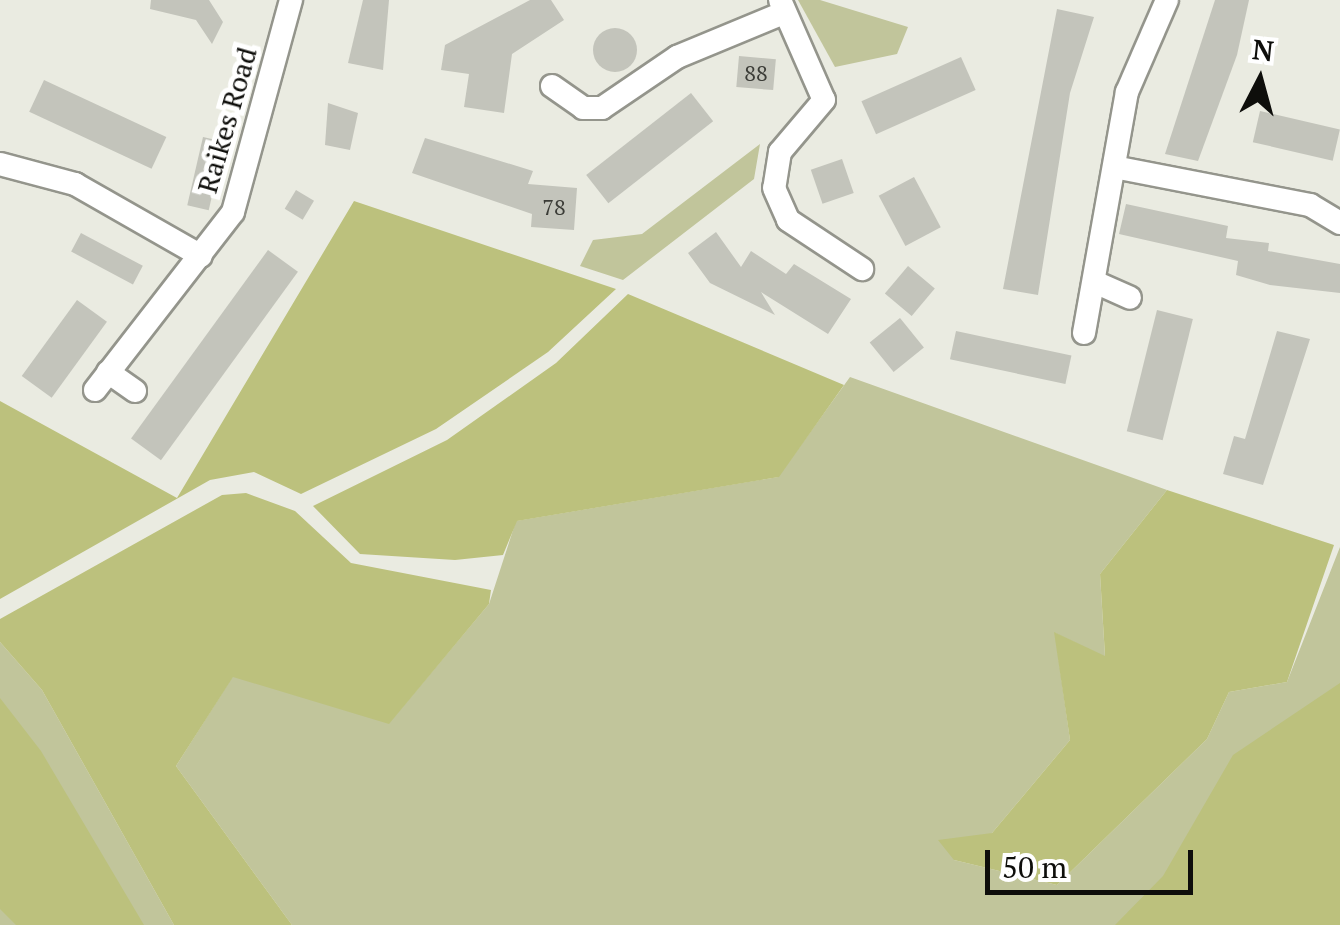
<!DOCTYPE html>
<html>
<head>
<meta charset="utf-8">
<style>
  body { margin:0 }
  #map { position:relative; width:1340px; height:925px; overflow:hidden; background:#eaebe1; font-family:"PT Serif",serif }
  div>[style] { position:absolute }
  .green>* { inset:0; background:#c1c59b }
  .forest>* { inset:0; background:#bcc17d }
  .building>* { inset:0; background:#c3c4bb; transform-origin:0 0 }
  .round { border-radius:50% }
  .roads { filter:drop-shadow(2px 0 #94958c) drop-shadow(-2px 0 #94958c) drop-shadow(0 2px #94958c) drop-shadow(0 -2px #94958c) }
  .street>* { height:22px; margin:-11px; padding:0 11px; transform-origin:11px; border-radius:11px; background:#fff }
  span { translate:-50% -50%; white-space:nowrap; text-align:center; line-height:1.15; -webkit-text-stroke:10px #fff; paint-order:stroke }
  .number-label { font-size:22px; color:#3b3c37 }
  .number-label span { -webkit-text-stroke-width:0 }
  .street-label { font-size:28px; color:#0e0e0b }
  .north { position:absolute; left:1210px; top:30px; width:100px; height:100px; -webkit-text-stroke:8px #fff; paint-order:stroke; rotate:6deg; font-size:28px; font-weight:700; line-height:40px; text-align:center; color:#0e0e0b }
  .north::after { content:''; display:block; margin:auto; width:35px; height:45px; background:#0e0e0b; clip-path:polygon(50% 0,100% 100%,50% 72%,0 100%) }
  .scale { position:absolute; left:985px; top:850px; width:208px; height:45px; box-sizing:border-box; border:5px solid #0e0e0b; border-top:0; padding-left:12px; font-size:30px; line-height:35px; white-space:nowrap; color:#0e0e0b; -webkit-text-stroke:8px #fff; paint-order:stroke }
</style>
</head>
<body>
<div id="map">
  <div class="green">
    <div style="clip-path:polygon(798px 0,820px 0,908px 27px,897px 54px,835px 67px)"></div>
    <div style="clip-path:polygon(760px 144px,754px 179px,623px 280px,580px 266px,593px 240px,642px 234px)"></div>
    <div style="clip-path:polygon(850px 377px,1167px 490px,1100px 574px,1105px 657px,1055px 633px,1070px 740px,992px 833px,954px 860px,1057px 885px,1207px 739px,1229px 692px,1287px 682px,1340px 547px,1340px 925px,292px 925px,176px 766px,233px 676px,389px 723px,489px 604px,516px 521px,778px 477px)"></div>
    <div style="clip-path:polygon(0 642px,42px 690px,174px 925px,0 925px)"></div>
  </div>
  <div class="forest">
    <div style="clip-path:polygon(354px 201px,616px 289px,548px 352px,436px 429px,301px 494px,254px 472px,210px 480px,0 599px,0 401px,177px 498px)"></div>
    <div style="clip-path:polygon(628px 294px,844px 385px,779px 477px,517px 521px,503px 555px,455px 560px,360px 554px,313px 506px,447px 440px,556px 363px)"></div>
    <div style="clip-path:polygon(1167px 490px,1334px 545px,1287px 682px,1229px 692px,1207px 739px,1057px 885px,954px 860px,938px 840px,992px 833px,1070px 740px,1054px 632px,1105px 656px,1100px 574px)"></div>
    <div style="clip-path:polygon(246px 493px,295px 511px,351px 563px,491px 590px,489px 604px,389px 724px,233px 677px,176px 766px,292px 925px,174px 925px,42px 690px,0 642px,0 619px,222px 495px)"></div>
    <div style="clip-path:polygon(1340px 683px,1340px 925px,1115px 925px,1163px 876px,1233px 755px)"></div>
    <div style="clip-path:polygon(0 698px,41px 751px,144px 925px,16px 925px,0 909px)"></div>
  </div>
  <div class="building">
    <div style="clip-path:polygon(151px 0,209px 0,223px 22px,212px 44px,196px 20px,150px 9px)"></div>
    <div style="clip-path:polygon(363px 0,389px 0,383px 70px,348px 63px)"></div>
    <div style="clip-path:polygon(530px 0,551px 0,564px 20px,512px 54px,504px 113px,464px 107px,469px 74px,441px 70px,445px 45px)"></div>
    <div style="clip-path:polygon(1215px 0,1249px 0,1237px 55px,1198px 161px,1165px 154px)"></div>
    <div style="clip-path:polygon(1057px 9px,1094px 17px,1070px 93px,1038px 295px,1003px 289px)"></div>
    <div class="round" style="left:593px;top:28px;width:44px;height:44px"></div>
    <div style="left:739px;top:56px;width:37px;height:31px;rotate:5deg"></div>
    <div style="left:961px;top:57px;width:36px;height:109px;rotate:66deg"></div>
    <div style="left:44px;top:80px;width:135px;height:35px;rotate:25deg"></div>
    <div style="left:691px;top:93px;width:36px;height:133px;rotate:52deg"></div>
    <div style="clip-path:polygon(328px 103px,358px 113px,350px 150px,325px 145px)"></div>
    <div style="left:1260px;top:111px;width:82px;height:32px;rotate:13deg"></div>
    <div style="left:203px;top:137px;width:22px;height:70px;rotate:13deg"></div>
    <div style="clip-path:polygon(425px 138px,533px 171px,528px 184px,577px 188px,574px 230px,531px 227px,532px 214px,412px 173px)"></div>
    <div style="left:842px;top:159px;width:36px;height:33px;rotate:71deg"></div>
    <div style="left:914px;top:177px;width:57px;height:40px;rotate:62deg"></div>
    <div style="left:296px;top:190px;width:21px;height:22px;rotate:31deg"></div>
    <div style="clip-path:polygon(1126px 204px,1228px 226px,1226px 238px,1269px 243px,1268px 251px,1340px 264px,1340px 293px,1270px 285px,1236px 275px,1238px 261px,1119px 234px)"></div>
    <div style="clip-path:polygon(716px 232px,741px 267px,751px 251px,786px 274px,794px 264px,851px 299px,828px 334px,761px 292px,775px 315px,710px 283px,688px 253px)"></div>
    <div style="left:81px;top:233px;width:70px;height:21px;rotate:28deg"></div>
    <div style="left:268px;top:250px;width:37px;height:233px;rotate:36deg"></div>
    <div style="left:908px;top:266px;width:35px;height:36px;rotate:40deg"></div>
    <div style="left:77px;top:300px;width:37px;height:94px;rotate:36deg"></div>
    <div style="left:1157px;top:310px;width:37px;height:125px;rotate:14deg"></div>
    <div style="left:900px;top:318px;width:38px;height:39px;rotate:51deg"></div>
    <div style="left:956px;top:331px;width:118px;height:29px;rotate:12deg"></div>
    <div style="clip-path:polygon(1277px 331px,1310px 339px,1263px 485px,1223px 474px,1234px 436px,1245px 439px)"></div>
  </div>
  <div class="roads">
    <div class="street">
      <div style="left:780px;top:0;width:109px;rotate:66.3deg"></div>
      <div style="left:824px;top:100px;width:68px;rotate:130.2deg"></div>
      <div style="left:780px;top:152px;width:36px;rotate:99deg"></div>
      <div style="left:774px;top:188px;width:35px;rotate:66deg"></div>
      <div style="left:788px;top:220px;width:89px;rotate:33.5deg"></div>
      <div style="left:552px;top:86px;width:38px;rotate:35deg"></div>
      <div style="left:583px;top:108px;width:19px"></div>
      <div style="left:602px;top:108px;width:91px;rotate:-34.2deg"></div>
      <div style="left:677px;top:57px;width:113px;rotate:-22.5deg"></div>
      <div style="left:0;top:164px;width:78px;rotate:14.9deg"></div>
      <div style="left:75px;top:184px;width:145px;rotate:29.7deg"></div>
      <div style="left:1114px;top:167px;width:200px;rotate:11deg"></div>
      <div style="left:1310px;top:205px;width:35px;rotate:31deg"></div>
      <div style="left:1097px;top:283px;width:36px;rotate:24deg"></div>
      <div style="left:1084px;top:333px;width:245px;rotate:-79.9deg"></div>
      <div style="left:1127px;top:92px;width:100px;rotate:-66.5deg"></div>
      <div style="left:108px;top:372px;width:33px;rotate:35deg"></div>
      <div style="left:95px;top:390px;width:225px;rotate:-52.2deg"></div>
      <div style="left:233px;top:212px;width:220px;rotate:-74.7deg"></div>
    </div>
  </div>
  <div class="number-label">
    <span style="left:756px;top:73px">88</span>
    <span style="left:554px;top:207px">78</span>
  </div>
  <div class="street-label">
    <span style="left:227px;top:120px;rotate:-74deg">Raikes Road</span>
  </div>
  <div class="north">N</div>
  <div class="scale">50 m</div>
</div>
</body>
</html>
